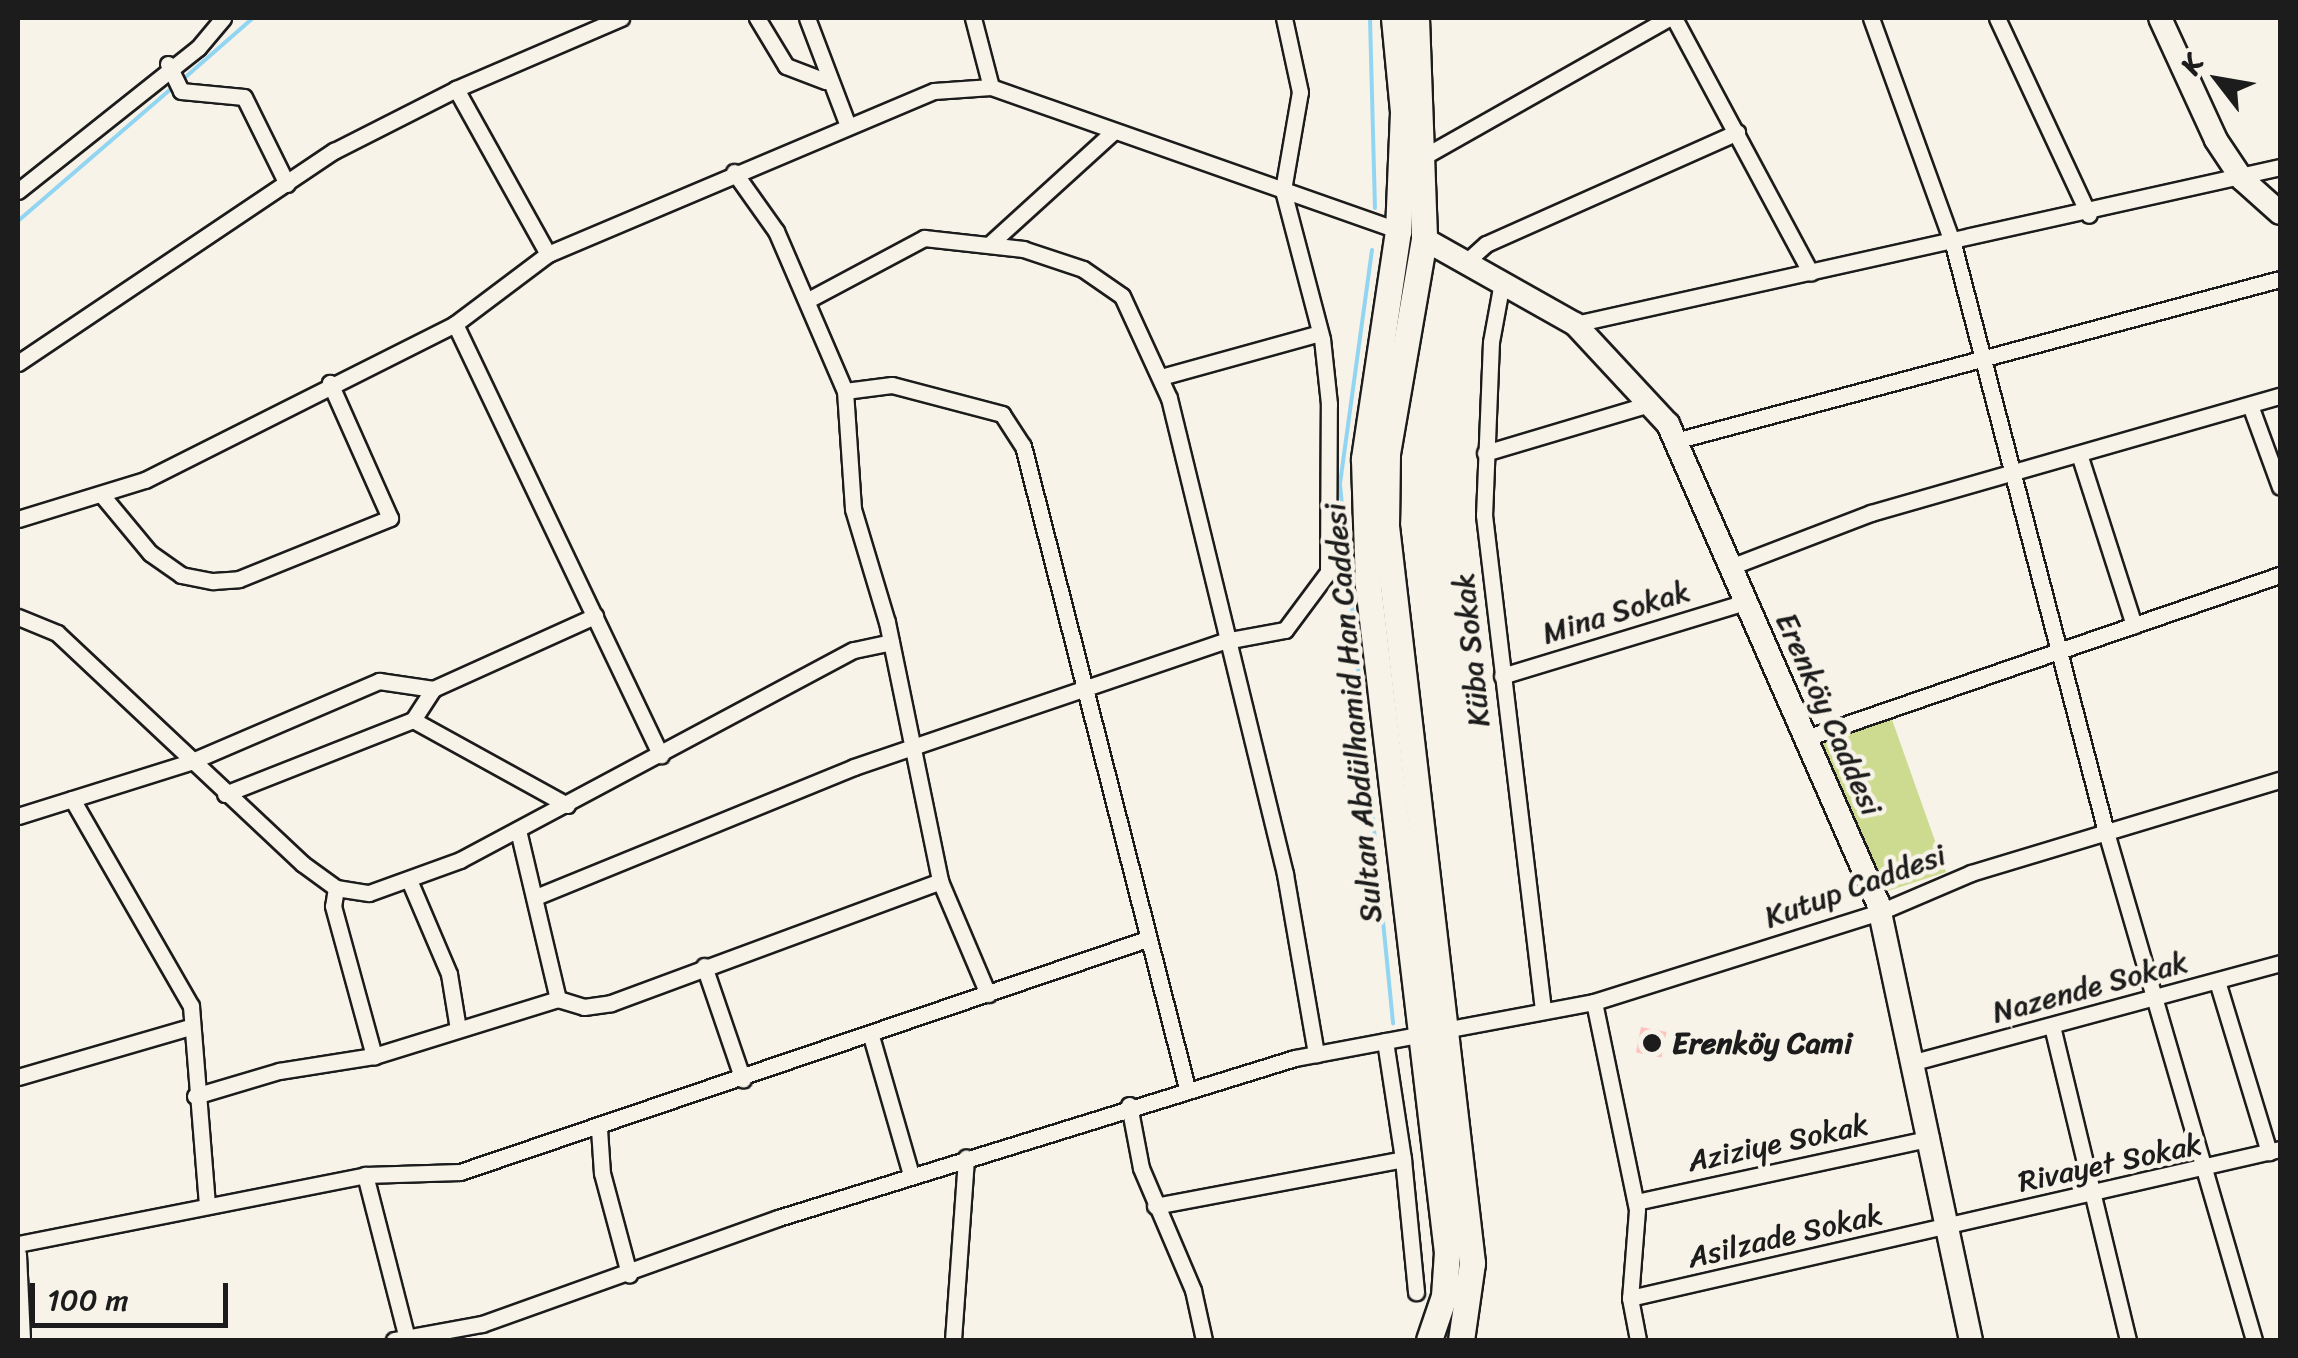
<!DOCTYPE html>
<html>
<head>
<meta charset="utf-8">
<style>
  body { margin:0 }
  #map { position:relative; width:2298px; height:1358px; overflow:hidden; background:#f7f3e8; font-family:Sriracha,sans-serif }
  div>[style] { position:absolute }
  .green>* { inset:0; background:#ccdb8f }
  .stream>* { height:4px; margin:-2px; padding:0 2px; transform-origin:2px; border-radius:2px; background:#91d5f3 }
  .building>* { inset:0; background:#ffc3bd; transform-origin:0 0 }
  .roads { filter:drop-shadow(2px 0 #1c1c1c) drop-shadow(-2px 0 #1c1c1c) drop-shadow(0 2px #1c1c1c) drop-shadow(0 -2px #1c1c1c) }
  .street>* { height:15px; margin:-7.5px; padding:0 7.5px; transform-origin:7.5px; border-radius:7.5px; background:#f7f3e8 }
  .secondary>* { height:22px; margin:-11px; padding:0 11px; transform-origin:11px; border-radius:11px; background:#f7f3e8 }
  .primary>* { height:25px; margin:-12.5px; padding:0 12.5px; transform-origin:12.5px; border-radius:12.5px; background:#f7f3e8 }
  .dots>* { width:28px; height:28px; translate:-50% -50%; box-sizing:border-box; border:5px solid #f7f3e8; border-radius:50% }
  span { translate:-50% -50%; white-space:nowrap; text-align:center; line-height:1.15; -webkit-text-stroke:9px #f7f3e8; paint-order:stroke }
  .street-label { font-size:30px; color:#1c1c1c }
  .poi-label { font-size:30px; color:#1c1c1c; font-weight:700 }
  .left { translate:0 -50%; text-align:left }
  .frame { position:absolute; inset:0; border:20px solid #1c1c1c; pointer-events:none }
  .north { position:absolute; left:2168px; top:30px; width:100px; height:100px; -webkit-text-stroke:8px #f7f3e8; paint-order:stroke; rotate:301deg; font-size:28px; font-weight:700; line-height:40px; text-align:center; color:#1c1c1c }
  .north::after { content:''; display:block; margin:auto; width:35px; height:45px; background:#1c1c1c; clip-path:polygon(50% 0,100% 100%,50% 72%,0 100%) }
  .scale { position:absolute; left:30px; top:1283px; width:198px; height:45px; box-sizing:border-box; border:5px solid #1c1c1c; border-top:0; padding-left:12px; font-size:30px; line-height:35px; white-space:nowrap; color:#1c1c1c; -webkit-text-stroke:8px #f7f3e8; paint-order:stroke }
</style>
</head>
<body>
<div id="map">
  <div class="green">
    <div style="clip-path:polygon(1890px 714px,1946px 872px,1885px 892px,1821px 744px)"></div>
  </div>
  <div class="stream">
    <div style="left:1370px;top:18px;width:190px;rotate:88.5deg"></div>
    <div style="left:181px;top:81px;width:96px;rotate:-41.2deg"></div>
    <div style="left:18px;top:221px;width:205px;rotate:-40.8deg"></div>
    <div style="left:1372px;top:250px;width:237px;rotate:97.8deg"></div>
    <div style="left:1340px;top:485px;width:541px;rotate:84.37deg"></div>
  </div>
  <div class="building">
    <div style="left:1641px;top:1027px;width:26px;height:26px;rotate:11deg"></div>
  </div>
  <div class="roads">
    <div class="street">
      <div style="left:757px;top:18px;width:56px;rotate:58.9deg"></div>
      <div style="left:786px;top:66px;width:42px;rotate:21deg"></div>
      <div style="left:807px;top:18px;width:116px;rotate:69.2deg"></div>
      <div style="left:973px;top:18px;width:71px;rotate:75.4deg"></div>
      <div style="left:1674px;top:18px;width:289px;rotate:61.8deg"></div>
      <div style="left:1871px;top:18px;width:240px;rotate:70.1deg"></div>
      <div style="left:1953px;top:244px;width:608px;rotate:75.41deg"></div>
      <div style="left:2106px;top:832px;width:529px;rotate:73.76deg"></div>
      <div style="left:1997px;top:18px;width:217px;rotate:65deg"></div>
      <div style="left:168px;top:64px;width:30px;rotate:64deg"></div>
      <div style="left:181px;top:91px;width:63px;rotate:5.4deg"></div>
      <div style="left:244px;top:97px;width:97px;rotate:63.7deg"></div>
      <div style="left:456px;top:89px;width:180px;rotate:-23.3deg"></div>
      <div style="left:1423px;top:157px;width:283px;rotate:-29.5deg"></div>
      <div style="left:734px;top:172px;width:72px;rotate:54.6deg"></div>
      <div style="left:776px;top:231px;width:174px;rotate:66.7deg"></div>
      <div style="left:845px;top:391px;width:118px;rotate:86.1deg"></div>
      <div style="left:853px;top:509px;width:118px;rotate:73.3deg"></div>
      <div style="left:887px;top:622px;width:264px;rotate:78.4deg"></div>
      <div style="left:940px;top:881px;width:123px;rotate:67deg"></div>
      <div style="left:18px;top:191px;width:230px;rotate:-38.5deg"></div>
      <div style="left:198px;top:48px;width:39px;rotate:-50deg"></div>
      <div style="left:992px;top:242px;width:164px;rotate:-42.3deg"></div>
      <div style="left:1466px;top:262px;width:27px;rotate:-42deg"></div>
      <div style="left:1486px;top:244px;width:275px;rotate:-24deg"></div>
      <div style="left:1502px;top:282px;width:61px;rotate:100.4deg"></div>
      <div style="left:1491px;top:342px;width:173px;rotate:92.3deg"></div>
      <div style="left:1484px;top:515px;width:499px;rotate:83.2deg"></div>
      <div style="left:808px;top:300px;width:132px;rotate:-28.1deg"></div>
      <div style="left:924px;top:238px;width:100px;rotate:6.3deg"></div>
      <div style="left:1023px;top:249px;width:63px;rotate:18.4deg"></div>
      <div style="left:1083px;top:269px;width:47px;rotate:34.7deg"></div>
      <div style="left:1122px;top:296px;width:112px;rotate:65.3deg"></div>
      <div style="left:1169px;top:398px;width:490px;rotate:76.3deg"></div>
      <div style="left:1285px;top:874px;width:183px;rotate:80.2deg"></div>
      <div style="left:455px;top:324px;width:478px;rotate:64.5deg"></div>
      <div style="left:1575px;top:324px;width:722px;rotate:-12.55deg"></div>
      <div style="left:18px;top:363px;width:381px;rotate:-33.9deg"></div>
      <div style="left:334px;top:151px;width:137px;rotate:-26.9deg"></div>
      <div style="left:456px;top:89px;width:189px;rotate:60.9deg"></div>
      <div style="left:1161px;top:377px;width:165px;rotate:-15.5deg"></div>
      <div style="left:845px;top:391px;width:47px;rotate:-7.3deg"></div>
      <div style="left:892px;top:385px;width:114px;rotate:14.8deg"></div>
      <div style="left:1002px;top:414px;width:38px;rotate:57deg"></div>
      <div style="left:1023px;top:446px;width:663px;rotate:75.67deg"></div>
      <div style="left:2250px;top:405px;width:87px;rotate:69.9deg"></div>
      <div style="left:1675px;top:441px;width:626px;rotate:-14.99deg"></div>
      <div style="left:1485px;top:453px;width:171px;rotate:-16.6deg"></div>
      <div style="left:2079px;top:454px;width:180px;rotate:72.2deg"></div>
      <div style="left:101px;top:494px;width:77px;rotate:50.3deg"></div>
      <div style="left:150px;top:553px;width:38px;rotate:35deg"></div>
      <div style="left:181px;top:575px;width:33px;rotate:11deg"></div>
      <div style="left:213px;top:581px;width:26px;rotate:-4deg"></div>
      <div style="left:239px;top:579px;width:163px;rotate:-22deg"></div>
      <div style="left:390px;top:518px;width:148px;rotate:-114deg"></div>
      <div style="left:18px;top:519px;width:133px;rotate:-17.1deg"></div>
      <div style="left:145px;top:480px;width:347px;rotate:-26.7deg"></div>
      <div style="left:455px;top:324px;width:116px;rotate:-37deg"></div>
      <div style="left:548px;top:254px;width:419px;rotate:-22.9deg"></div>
      <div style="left:934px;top:91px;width:57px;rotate:-4deg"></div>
      <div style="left:991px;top:87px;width:437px;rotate:19.4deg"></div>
      <div style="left:1730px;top:567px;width:151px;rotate:-21deg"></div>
      <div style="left:1871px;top:513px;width:425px;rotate:-16deg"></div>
      <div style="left:18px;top:617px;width:42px;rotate:22.3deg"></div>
      <div style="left:57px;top:633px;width:337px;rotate:43.2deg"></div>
      <div style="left:303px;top:864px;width:41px;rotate:36deg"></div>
      <div style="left:336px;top:888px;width:33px;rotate:9deg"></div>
      <div style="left:369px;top:893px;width:97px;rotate:-19.9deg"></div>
      <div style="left:460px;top:860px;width:446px;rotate:-28.1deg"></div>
      <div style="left:854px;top:650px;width:38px;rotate:-12deg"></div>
      <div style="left:1502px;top:676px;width:255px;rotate:-16.9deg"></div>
      <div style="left:413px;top:720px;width:176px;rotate:28.9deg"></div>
      <div style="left:1809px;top:737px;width:498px;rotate:-19deg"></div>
      <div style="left:225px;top:794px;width:202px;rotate:-21.5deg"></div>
      <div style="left:413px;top:720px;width:37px;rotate:-57deg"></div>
      <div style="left:433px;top:689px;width:178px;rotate:-24.3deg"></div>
      <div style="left:72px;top:799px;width:239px;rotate:60.1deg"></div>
      <div style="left:191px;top:1006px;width:198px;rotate:85.4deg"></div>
      <div style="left:18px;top:816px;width:180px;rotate:-17.4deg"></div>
      <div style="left:190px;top:762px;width:206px;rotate:-23.2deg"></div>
      <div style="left:379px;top:681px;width:55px;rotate:8.4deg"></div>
      <div style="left:518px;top:830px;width:174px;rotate:76.7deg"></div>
      <div style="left:409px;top:880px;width:102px;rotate:66.9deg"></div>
      <div style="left:449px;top:974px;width:56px;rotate:80.7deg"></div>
      <div style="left:336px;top:888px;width:18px;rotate:99deg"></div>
      <div style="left:333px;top:906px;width:156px;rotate:74.7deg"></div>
      <div style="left:538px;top:896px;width:341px;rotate:-22.2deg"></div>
      <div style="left:854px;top:767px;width:392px;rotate:-18.8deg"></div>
      <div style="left:1225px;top:641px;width:61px;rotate:-10.4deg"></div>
      <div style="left:1285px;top:630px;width:72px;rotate:-53.4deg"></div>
      <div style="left:1328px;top:572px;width:168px;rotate:-89.7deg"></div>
      <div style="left:1329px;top:404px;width:65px;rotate:-96.1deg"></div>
      <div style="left:1322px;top:339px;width:154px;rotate:-104.7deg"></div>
      <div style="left:1283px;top:190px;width:99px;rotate:-80.2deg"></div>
      <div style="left:1300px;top:92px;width:76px;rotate:-102.2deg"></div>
      <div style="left:704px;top:966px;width:120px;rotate:71.1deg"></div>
      <div style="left:2217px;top:981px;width:179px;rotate:73.1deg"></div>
      <div style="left:1594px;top:1002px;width:212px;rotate:78.3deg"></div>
      <div style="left:1637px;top:1210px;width:88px;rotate:94.5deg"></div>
      <div style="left:1630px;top:1298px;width:43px;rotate:79.2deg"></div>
      <div style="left:2052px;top:1026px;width:323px;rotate:76.4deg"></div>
      <div style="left:871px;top:1036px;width:145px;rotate:73.9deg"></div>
      <div style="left:1385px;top:1041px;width:119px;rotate:81.3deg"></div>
      <div style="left:1914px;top:1062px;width:379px;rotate:-15.1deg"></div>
      <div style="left:18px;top:1077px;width:179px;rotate:-16.2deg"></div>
      <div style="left:195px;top:1096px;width:88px;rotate:-16.6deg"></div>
      <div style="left:279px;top:1071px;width:96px;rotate:-9deg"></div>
      <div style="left:374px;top:1056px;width:193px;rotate:-17.2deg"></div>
      <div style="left:558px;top:999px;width:27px;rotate:17deg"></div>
      <div style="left:584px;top:1007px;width:27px;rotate:-8deg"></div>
      <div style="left:611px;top:1003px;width:351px;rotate:-20.3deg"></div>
      <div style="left:1129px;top:1105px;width:64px;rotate:79.2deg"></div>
      <div style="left:1141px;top:1168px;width:133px;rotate:66.9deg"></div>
      <div style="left:1193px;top:1290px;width:51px;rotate:77.6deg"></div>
      <div style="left:599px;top:1129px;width:44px;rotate:86.1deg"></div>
      <div style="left:602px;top:1173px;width:105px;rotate:75deg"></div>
      <div style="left:365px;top:1175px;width:168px;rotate:75.6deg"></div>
      <div style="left:1636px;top:1202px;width:302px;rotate:-12.2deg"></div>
      <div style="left:1155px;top:1206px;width:252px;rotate:-10.7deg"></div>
      <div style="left:1403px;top:1159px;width:134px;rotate:84.4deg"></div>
      <div style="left:18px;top:1244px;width:354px;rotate:-11.2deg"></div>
      <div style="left:365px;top:1175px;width:95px;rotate:-1.8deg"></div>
      <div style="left:460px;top:1172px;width:725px;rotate:-18.73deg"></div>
      <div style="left:18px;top:1254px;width:86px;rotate:87.3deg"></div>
      <div style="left:1630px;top:1298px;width:667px;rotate:-12.91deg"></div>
      <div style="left:394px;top:1340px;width:89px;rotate:-10.3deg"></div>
      <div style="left:482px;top:1324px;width:314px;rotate:-19.7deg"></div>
      <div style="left:778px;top:1218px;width:541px;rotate:-17.2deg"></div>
      <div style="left:1295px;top:1058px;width:304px;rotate:-10.6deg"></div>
      <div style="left:1594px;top:1002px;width:300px;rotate:-17.5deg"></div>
      <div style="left:1880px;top:912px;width:99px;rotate:-23.2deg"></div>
      <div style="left:1971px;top:873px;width:323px;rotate:-16.8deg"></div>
      <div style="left:953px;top:1340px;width:183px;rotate:-85.9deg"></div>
    </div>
    <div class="secondary">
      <div style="left:2160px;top:18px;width:134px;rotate:65.3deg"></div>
      <div style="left:2216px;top:140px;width:47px;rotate:56.3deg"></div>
      <div style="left:2242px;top:179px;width:51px;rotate:41.8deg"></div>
      <div style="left:1424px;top:239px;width:173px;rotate:29.4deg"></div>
      <div style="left:1575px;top:324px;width:137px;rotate:47.1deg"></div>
      <div style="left:1668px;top:424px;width:523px;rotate:66.33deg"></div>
      <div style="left:1878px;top:903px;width:447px;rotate:78deg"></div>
    </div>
    <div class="primary">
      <div style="left:1394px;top:18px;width:94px;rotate:84.5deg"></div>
      <div style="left:1403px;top:112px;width:119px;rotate:92.4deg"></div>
      <div style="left:1398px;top:231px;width:231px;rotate:98.5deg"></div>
      <div style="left:1364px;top:459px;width:126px;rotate:88.2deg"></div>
      <div style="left:1368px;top:585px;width:672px;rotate:83.25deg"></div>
      <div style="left:1447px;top:1252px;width:44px;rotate:93.9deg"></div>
      <div style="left:1444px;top:1296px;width:46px;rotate:108.8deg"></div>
      <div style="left:1416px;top:18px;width:221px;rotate:87.9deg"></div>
      <div style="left:1424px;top:239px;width:218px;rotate:99.8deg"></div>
      <div style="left:1387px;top:454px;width:72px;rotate:90.8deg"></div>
      <div style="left:1386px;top:526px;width:742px;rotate:83.34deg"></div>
      <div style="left:1472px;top:1263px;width:78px;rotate:98.1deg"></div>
    </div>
  </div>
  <div class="dots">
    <div style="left:1652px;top:1043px;background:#1c1c1c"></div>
  </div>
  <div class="street-label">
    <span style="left:1616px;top:612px;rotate:-17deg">Mina Sokak</span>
    <span style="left:1471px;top:650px;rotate:-96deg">Küba Sokak</span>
    <span style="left:1353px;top:713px;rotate:-95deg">Sultan Abdülhamid Han Caddesi</span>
    <span style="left:1829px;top:714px;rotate:66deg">Erenköy Caddesi</span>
    <span style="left:1855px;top:886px;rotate:-20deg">Kutup Caddesi</span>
    <span style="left:2090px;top:987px;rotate:-15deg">Nazende Sokak</span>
    <span style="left:1778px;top:1143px;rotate:-12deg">Aziziye Sokak</span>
    <span style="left:2110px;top:1163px;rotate:-12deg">Rivayet Sokak</span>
    <span style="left:1785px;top:1236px;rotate:-13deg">Asilzade Sokak</span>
  </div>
  <div class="poi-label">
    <span class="left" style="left:1672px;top:1043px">Erenköy Cami</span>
  </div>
  <div class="frame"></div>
  <div class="north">K</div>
  <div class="scale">100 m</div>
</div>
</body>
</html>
